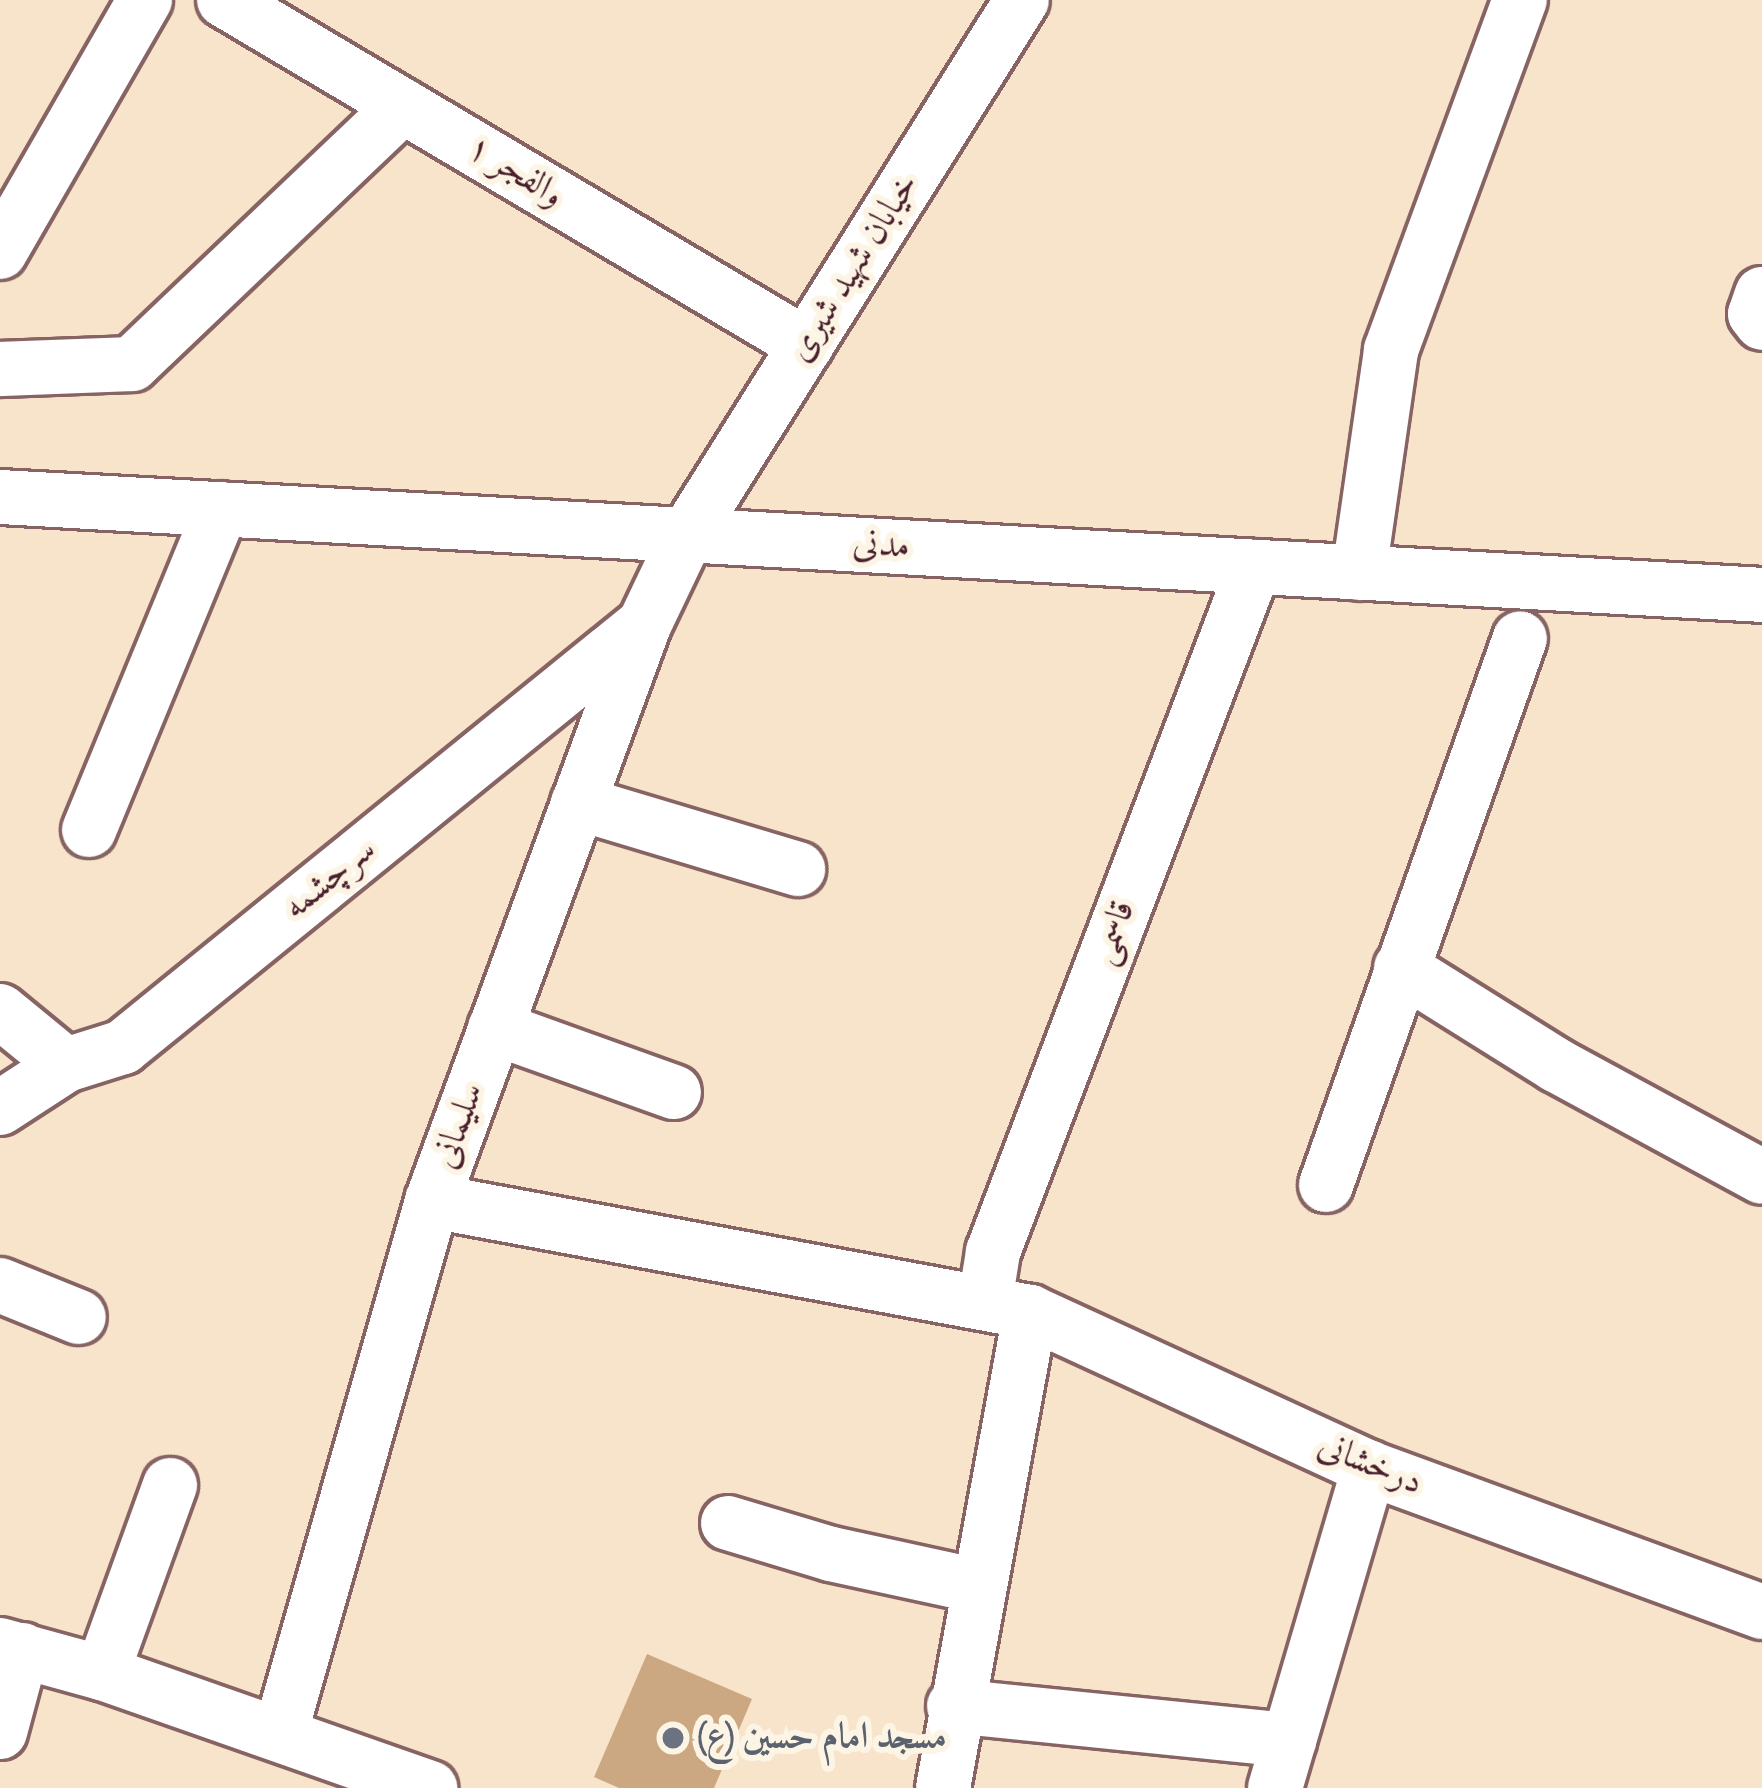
<!DOCTYPE html>
<html>
<head>
<meta charset="utf-8">
<style>
  body { margin:0 }
  #map { position:relative; width:1762px; height:1788px; overflow:hidden; background:#f7e4cb; font-family:"IM FELL English",Amiri,serif }
  div>[style] { position:absolute }
  .building>* { inset:0; background:#cba882 }
  .roads { filter:drop-shadow(3px 0 #876463) drop-shadow(-3px 0 #876463) drop-shadow(0 3px #876463) drop-shadow(0 -3px #876463) }
  .minor>* { height:54px; margin:-27px; padding:0 27px; transform-origin:27px; border-radius:27px; background:#fff }
  .dots>* { width:33px; height:33px; translate:-50% -50%; box-sizing:border-box; border:6px solid #fcf5e5; border-radius:50% }
  span { translate:-50% -50%; white-space:nowrap; text-align:center; line-height:1.15; -webkit-text-stroke:12px #fcf5e5; paint-order:stroke }
  .street-label { font-size:36px; color:#4a1f2b }
  .worship-label { font-size:36px; color:#5b616d; font-weight:700 }
  .left { translate:0 -50%; text-align:left }
</style>
</head>
<body>
<div id="map">
  <div class="building">
    <div style="clip-path:polygon(647px 1654px,752px 1699px,714px 1788px,619px 1788px,594px 1777px)"></div>
  </div>
  <div class="roads">
    <div class="minor">
      <div style="left:224px;top:0;width:677px;rotate:30.66deg"></div>
      <div style="left:0;top:252px;width:291px;rotate:-60.1deg"></div>
      <div style="left:1762px;top:294px;width:21px;rotate:109deg"></div>
      <div style="left:1755px;top:314px;width:11px;rotate:52deg"></div>
      <div style="left:0;top:369px;width:132px;rotate:-2.2deg"></div>
      <div style="left:132px;top:364px;width:374px;rotate:-43.6deg"></div>
      <div style="left:0;top:497px;width:1765px;rotate:3.18deg"></div>
      <div style="left:1359px;top:573px;width:225px;rotate:-81.8deg"></div>
      <div style="left:1391px;top:350px;width:373px;rotate:-69.8deg"></div>
      <div style="left:578px;top:803px;width:230px;rotate:16.7deg"></div>
      <div style="left:89px;top:830px;width:347px;rotate:-67.6deg"></div>
      <div style="left:1401px;top:968px;width:183px;rotate:32deg"></div>
      <div style="left:1556px;top:1065px;width:234px;rotate:28.5deg"></div>
      <div style="left:0;top:1011px;width:85px;rotate:39.3deg"></div>
      <div style="left:495px;top:1028px;width:190px;rotate:19.7deg"></div>
      <div style="left:0;top:1108px;width:79px;rotate:-33.1deg"></div>
      <div style="left:66px;top:1065px;width:60px;rotate:-17.5deg"></div>
      <div style="left:123px;top:1047px;width:668px;rotate:-39.05deg"></div>
      <div style="left:1326px;top:1185px;width:580px;rotate:-70.47deg"></div>
      <div style="left:432px;top:1201px;width:608px;rotate:10.52deg"></div>
      <div style="left:1030px;top:1312px;width:373px;rotate:24.7deg"></div>
      <div style="left:1369px;top:1468px;width:419px;rotate:20.1deg"></div>
      <div style="left:0;top:1285px;width:85px;rotate:22.1deg"></div>
      <div style="left:985px;top:1302px;width:51px;rotate:-80.9deg"></div>
      <div style="left:993px;top:1252px;width:733px;rotate:-69.14deg"></div>
      <div style="left:728px;top:1523px;width:108px;rotate:16.8deg"></div>
      <div style="left:831px;top:1554px;width:150px;rotate:12.3deg"></div>
      <div style="left:0;top:1645px;width:106px;rotate:15.4deg"></div>
      <div style="left:102px;top:1673px;width:348px;rotate:19.3deg"></div>
      <div style="left:102px;top:1673px;width:200px;rotate:-70.1deg"></div>
      <div style="left:954px;top:1706px;width:337px;rotate:5.8deg"></div>
      <div style="left:0;top:1732px;width:85px;rotate:-75deg"></div>
      <div style="left:280px;top:1734px;width:554px;rotate:-74.08deg"></div>
      <div style="left:432px;top:1201px;width:614px;rotate:-69.79deg"></div>
      <div style="left:644px;top:625px;width:100px;rotate:-64.5deg"></div>
      <div style="left:687px;top:535px;width:631px;rotate:-57.95deg"></div>
      <div style="left:943px;top:1788px;width:484px;rotate:-79.6deg"></div>
      <div style="left:1275px;top:1788px;width:334px;rotate:-73.6deg"></div>
    </div>
  </div>
  <div class="dots">
    <div style="left:673px;top:1738px;background:#6b7280"></div>
  </div>
  <div class="street-label">
    <span style="left:515px;top:172px;rotate:31deg">والفجر ۱</span>
    <span style="left:854px;top:268px;rotate:-58deg">خیابان شهید شیری</span>
    <span style="left:881px;top:546px;rotate:3deg">مدنی</span>
    <span style="left:330px;top:879px;rotate:-39deg">سرچشمه</span>
    <span style="left:1114px;top:933px;rotate:-69deg">قاسمی</span>
    <span style="left:459px;top:1126px;rotate:-70deg">سلیمانی</span>
    <span style="left:1370px;top:1465px;rotate:22deg">درخشانی</span>
  </div>
  <div class="worship-label">
    <span class="left" style="left:697px;top:1738px">مسجد امام حسین (ع)</span>
  </div>
</div>
</body>
</html>
